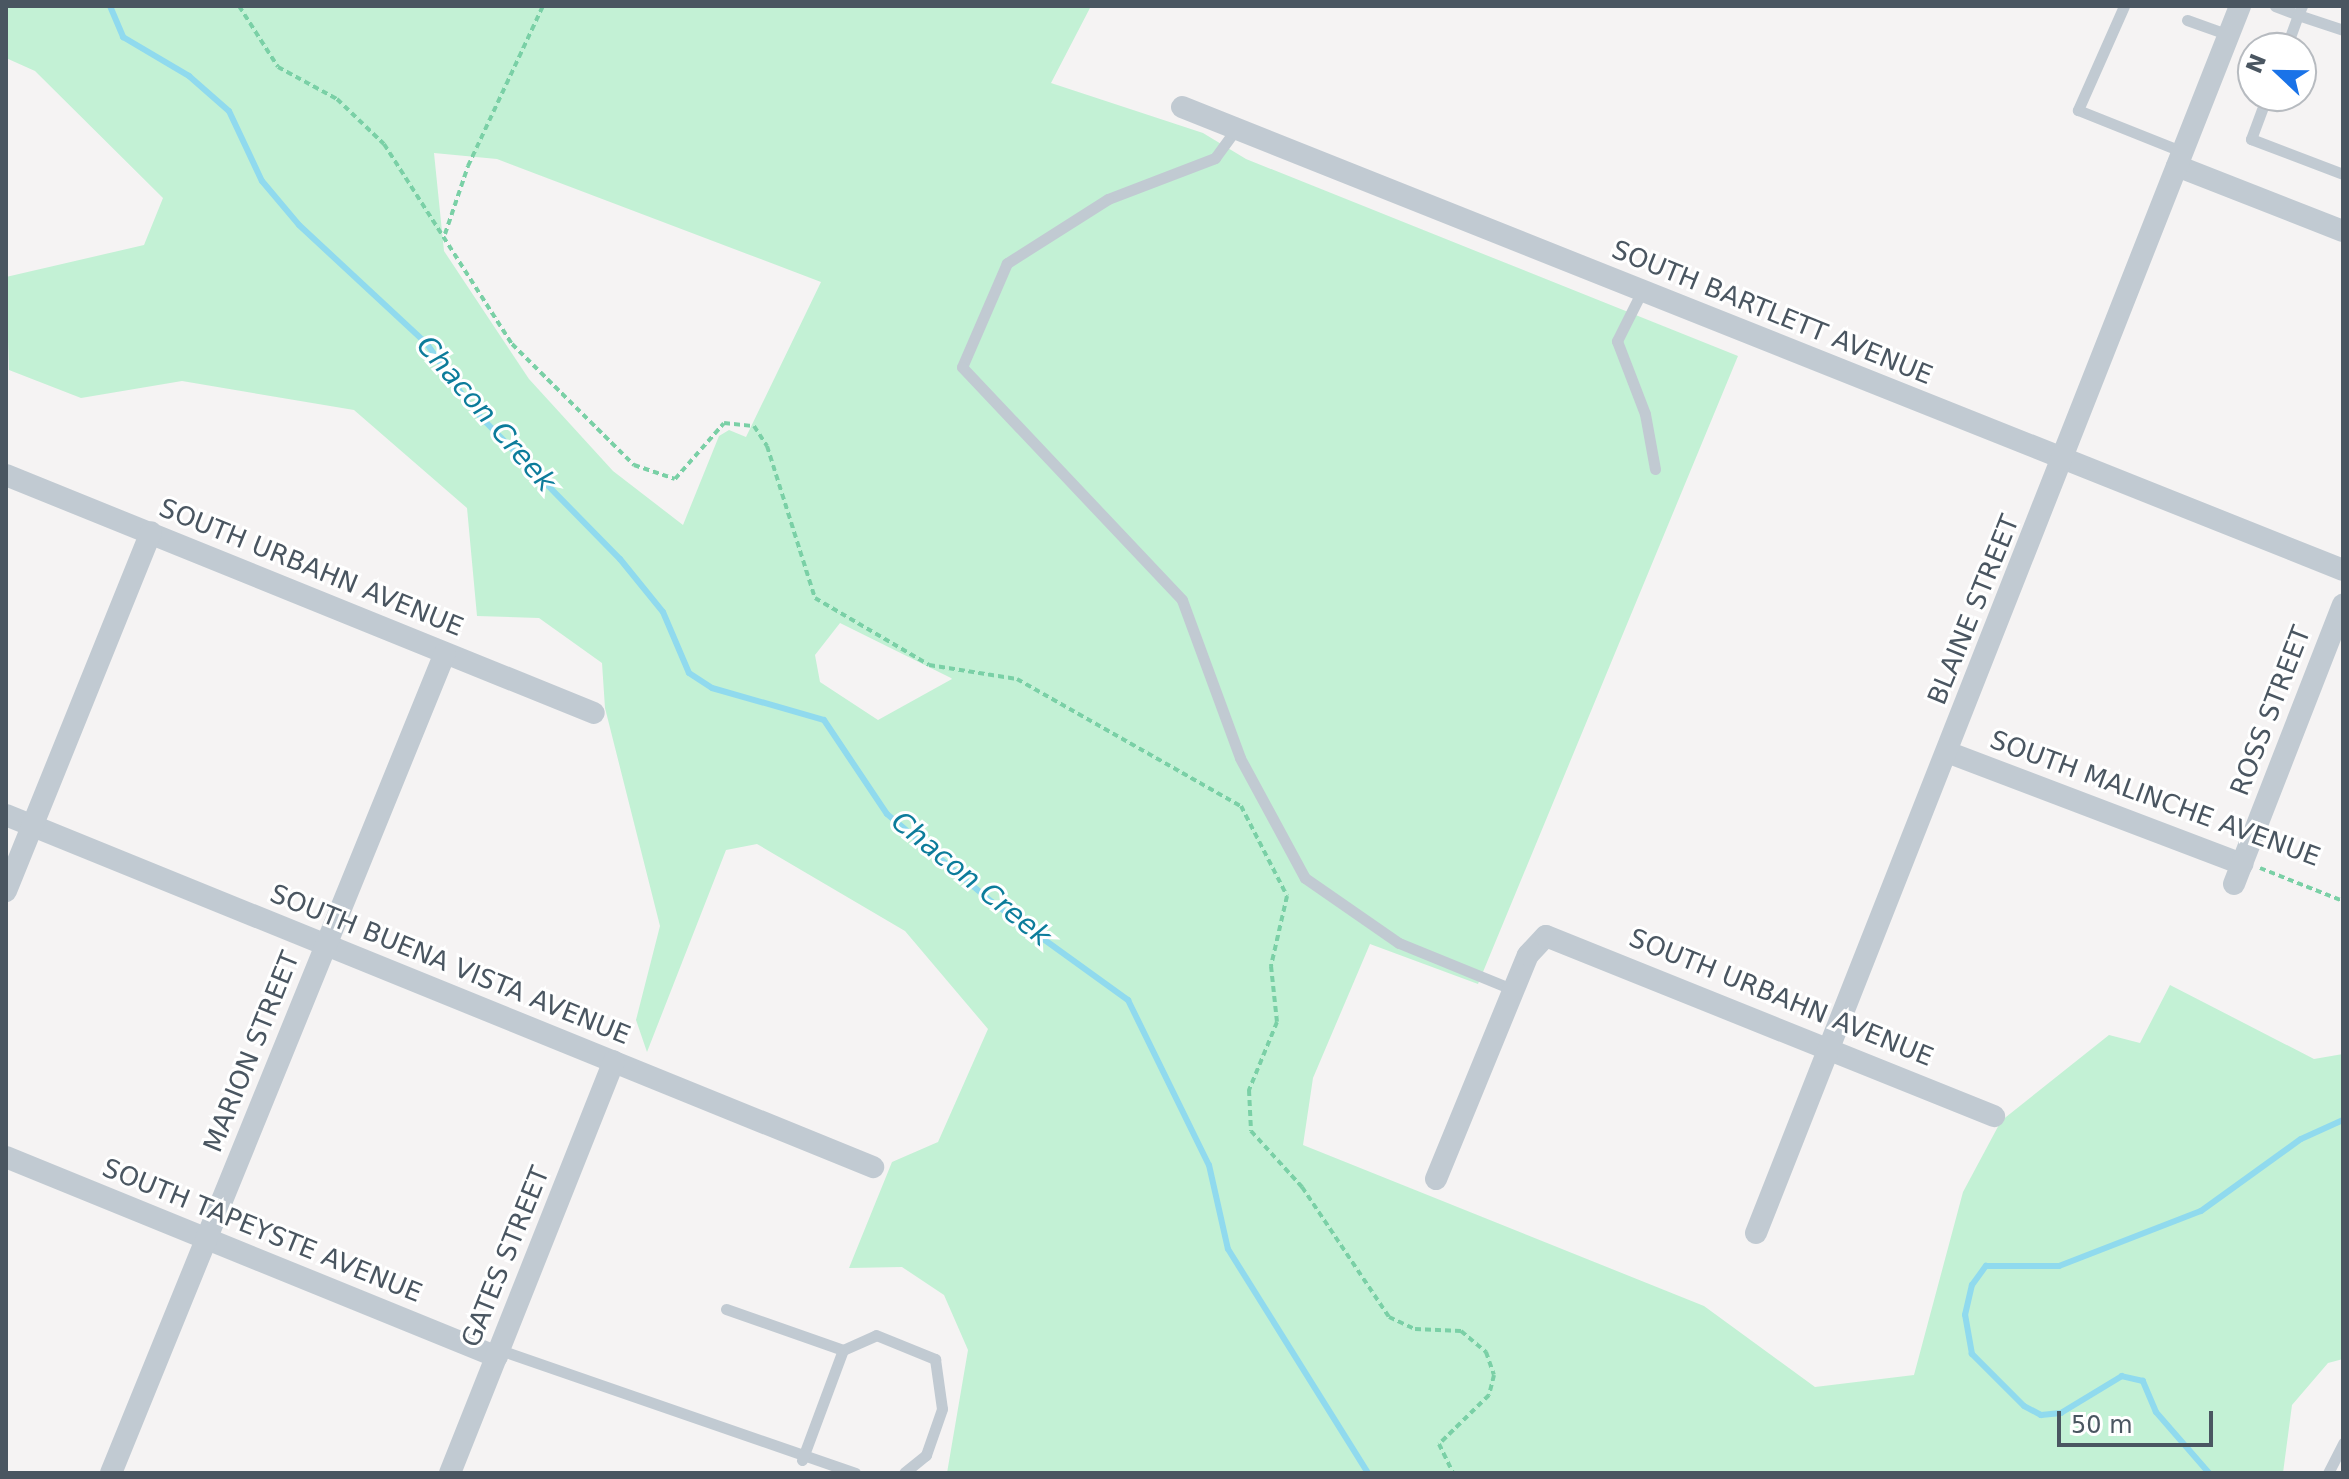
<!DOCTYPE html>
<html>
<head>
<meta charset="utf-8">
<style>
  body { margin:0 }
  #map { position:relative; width:2349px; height:1479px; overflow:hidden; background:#f5f3f3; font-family:"DejaVu Sans",sans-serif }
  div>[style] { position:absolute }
  .green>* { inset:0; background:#c3f1d5 }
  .stream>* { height:6px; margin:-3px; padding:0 3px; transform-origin:3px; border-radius:3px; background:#90daee }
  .path>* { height:4px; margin-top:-2px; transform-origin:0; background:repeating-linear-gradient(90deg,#7ad0a6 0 6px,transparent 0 10px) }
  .lane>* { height:11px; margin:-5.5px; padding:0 5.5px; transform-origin:5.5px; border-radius:5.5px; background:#c1cad2 }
  .street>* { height:22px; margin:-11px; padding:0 11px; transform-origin:11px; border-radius:11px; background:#c1cad2 }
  span { translate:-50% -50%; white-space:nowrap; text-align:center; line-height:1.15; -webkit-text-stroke:6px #fff; paint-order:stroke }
  .street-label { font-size:26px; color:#4a5661 }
  .water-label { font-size:28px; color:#0c7c9b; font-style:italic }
  .frame { position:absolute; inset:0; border:8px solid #4a5661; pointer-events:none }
  .north { position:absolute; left:2237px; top:32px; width:80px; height:80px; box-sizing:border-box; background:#fff; border:2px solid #b7bbc0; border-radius:50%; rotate:292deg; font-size:22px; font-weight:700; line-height:32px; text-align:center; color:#4a5661 }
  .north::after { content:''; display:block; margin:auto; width:28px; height:36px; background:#1a73e8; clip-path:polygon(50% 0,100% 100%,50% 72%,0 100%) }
  .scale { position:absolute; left:2057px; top:1411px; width:156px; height:36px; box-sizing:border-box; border:4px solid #4a5661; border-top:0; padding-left:10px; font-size:24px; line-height:28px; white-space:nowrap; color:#4a5661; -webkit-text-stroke:6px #fff; paint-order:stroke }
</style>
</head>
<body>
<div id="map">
  <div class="green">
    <div style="clip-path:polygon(evenodd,6px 6px,1091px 6px,1051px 83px,1203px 133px,1246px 159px,1738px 356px,1478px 984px,1370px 944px,1313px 1078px,1303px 1145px,1704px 1306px,1815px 1387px,1914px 1375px,1963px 1192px,2001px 1121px,2109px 1035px,2140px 1043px,2170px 985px,2314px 1059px,2343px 1054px,2343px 1359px,2328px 1363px,2292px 1405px,2283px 1473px,947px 1473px,968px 1350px,944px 1295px,902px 1267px,849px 1268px,892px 1162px,938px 1142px,988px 1029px,905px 931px,757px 844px,726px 850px,647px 1052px,636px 1020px,660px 926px,605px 708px,602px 663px,539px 618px,477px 616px,467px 508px,354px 410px,182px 381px,81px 398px,9px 370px,6px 277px,144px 245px,163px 198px,35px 71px,6px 58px,6px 6px,434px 153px,497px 159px,821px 282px,746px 437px,729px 430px,719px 436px,683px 525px,613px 471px,529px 379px,444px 251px,434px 153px,6px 6px,840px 623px,951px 678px,952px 679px,878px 720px,820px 682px,815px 655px,840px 623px)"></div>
  </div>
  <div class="stream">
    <div style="left:110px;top:6px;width:34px;rotate:67deg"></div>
    <div style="left:123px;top:37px;width:77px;rotate:30.6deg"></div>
    <div style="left:189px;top:76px;width:53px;rotate:41.2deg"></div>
    <div style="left:229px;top:111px;width:77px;rotate:64.8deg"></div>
    <div style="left:262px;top:181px;width:57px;rotate:49.9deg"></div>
    <div style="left:299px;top:225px;width:175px;rotate:42.9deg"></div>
    <div style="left:427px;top:344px;width:77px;rotate:55.1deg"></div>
    <div style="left:471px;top:407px;width:213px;rotate:45.6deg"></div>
    <div style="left:620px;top:559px;width:68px;rotate:50.9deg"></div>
    <div style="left:663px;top:612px;width:66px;rotate:66.9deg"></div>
    <div style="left:689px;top:673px;width:27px;rotate:33deg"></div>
    <div style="left:712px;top:688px;width:116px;rotate:15.9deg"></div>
    <div style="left:824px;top:720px;width:113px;rotate:56.2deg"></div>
    <div style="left:887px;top:814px;width:137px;rotate:40deg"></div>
    <div style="left:992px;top:902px;width:168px;rotate:35.8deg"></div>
    <div style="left:1128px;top:1000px;width:184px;rotate:63.9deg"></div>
    <div style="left:1209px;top:1165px;width:86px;rotate:77.3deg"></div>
    <div style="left:1228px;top:1249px;width:264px;rotate:58deg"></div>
    <div style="left:2209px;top:1473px;width:81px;rotate:-131deg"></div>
    <div style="left:2156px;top:1412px;width:34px;rotate:-113deg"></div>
    <div style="left:2143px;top:1381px;width:22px;rotate:-167deg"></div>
    <div style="left:2122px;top:1376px;width:71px;rotate:148.8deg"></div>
    <div style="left:2061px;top:1413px;width:20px;rotate:174deg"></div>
    <div style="left:2041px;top:1415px;width:19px;rotate:-152deg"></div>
    <div style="left:2024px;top:1406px;width:74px;rotate:-135deg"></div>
    <div style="left:1972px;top:1354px;width:40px;rotate:-100deg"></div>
    <div style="left:1965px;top:1315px;width:31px;rotate:-77deg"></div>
    <div style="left:1972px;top:1285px;width:24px;rotate:-54deg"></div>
    <div style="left:1986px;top:1266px;width:73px"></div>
    <div style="left:2059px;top:1266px;width:152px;rotate:-21.2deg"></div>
    <div style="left:2201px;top:1211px;width:123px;rotate:-35.8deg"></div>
    <div style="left:2301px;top:1139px;width:46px;rotate:-24.3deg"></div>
  </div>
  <div class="path">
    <div style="left:239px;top:6px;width:72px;rotate:57.4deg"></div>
    <div style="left:278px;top:67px;width:67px;rotate:28.5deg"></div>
    <div style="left:337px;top:99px;width:65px;rotate:43.8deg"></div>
    <div style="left:384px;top:144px;width:237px;rotate:57.4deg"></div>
    <div style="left:512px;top:344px;width:172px;rotate:44.8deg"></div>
    <div style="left:634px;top:465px;width:43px;rotate:18.9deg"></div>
    <div style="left:675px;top:479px;width:74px;rotate:-48.8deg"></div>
    <div style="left:724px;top:423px;width:30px;rotate:6deg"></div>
    <div style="left:754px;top:426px;width:24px;rotate:57deg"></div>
    <div style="left:767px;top:446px;width:159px;rotate:72.5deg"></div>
    <div style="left:815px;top:598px;width:132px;rotate:30.4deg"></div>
    <div style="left:929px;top:665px;width:89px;rotate:9deg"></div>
    <div style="left:1017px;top:679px;width:257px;rotate:29.6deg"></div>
    <div style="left:1241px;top:806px;width:101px;rotate:62.9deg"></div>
    <div style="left:1287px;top:896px;width:72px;rotate:102.9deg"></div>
    <div style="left:1271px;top:966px;width:56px;rotate:83.9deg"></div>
    <div style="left:1277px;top:1022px;width:74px;rotate:112.4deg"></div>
    <div style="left:1249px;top:1090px;width:41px;rotate:87.2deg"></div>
    <div style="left:1251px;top:1131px;width:76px;rotate:47.7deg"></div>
    <div style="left:1302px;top:1187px;width:156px;rotate:56.2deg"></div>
    <div style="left:1389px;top:1317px;width:29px;rotate:25deg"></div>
    <div style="left:1415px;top:1329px;width:46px;rotate:2.5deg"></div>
    <div style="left:1461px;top:1331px;width:33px;rotate:40deg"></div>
    <div style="left:1486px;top:1352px;width:24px;rotate:71deg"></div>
    <div style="left:1494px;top:1375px;width:21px;rotate:104deg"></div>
    <div style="left:1489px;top:1395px;width:70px;rotate:135.6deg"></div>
    <div style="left:1439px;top:1444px;width:32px;rotate:64deg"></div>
    <div style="left:445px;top:234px;width:72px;rotate:-71.3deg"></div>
    <div style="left:468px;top:166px;width:177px;rotate:-64.9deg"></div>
    <div style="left:2260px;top:868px;width:89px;rotate:21.7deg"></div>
  </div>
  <div class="lane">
    <div style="left:2124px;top:6px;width:114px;rotate:113.9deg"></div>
    <div style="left:2078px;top:110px;width:113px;rotate:21.8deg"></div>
    <div style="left:2275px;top:6px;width:25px;rotate:21deg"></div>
    <div style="left:2298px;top:15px;width:10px;rotate:-66deg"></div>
    <div style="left:2187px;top:20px;width:45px;rotate:19.7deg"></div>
    <div style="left:2286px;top:48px;width:35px;rotate:-70deg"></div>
    <div style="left:2298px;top:15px;width:47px;rotate:18.4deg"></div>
    <div style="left:2267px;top:96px;width:46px;rotate:110.4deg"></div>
    <div style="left:2251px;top:139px;width:98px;rotate:20.8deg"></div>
    <div style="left:1236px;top:129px;width:36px;rotate:126deg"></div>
    <div style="left:1215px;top:158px;width:115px;rotate:159deg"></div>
    <div style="left:1108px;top:199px;width:120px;rotate:147.6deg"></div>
    <div style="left:1007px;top:263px;width:113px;rotate:113.4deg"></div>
    <div style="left:962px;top:367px;width:320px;rotate:46.6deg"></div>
    <div style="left:1182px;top:600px;width:168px;rotate:69.8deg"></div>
    <div style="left:1240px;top:758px;width:136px;rotate:61.6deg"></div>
    <div style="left:1305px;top:878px;width:114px;rotate:34.7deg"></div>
    <div style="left:1399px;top:943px;width:124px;rotate:22.2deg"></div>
    <div style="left:1642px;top:291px;width:56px;rotate:116.6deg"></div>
    <div style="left:1617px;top:341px;width:78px;rotate:69deg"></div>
    <div style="left:1645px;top:414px;width:56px;rotate:79.7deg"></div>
    <div style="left:726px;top:1309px;width:124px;rotate:19.3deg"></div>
    <div style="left:500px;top:1350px;width:376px;rotate:19.1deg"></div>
    <div style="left:802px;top:1460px;width:117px;rotate:-69.6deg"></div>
    <div style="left:843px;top:1350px;width:36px;rotate:-24deg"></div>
    <div style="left:876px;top:1335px;width:64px;rotate:22.1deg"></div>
    <div style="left:935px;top:1359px;width:50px;rotate:82deg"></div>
    <div style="left:942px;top:1409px;width:49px;rotate:109.2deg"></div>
    <div style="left:926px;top:1455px;width:28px;rotate:141deg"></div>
    <div style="left:2328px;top:1473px;width:34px;rotate:-63deg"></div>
  </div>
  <div class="street">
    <div style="left:1182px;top:107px;width:1250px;rotate:21.74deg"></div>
    <div style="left:2177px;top:166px;width:178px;rotate:21.4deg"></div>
    <div style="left:6px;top:475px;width:634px;rotate:22.04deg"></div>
    <div style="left:1947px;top:752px;width:316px;rotate:20.8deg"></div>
    <div style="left:6px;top:815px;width:936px;rotate:22.1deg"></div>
    <div style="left:2234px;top:884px;width:300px;rotate:-68.7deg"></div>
    <div style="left:6px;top:891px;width:387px;rotate:-68deg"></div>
    <div style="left:6px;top:1157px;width:530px;rotate:22.16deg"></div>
    <div style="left:1436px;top:1179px;width:242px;rotate:-67.7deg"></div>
    <div style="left:1528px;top:955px;width:26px;rotate:-47deg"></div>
    <div style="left:1546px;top:936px;width:483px;rotate:21.9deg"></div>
    <div style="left:1756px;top:1233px;width:1319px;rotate:-68.47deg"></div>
    <div style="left:111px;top:1473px;width:885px;rotate:-67.84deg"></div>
    <div style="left:450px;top:1473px;width:443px;rotate:-68.3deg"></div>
  </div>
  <div class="street-label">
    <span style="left:1772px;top:313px;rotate:22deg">SOUTH BARTLETT AVENUE</span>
    <span style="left:311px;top:568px;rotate:22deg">SOUTH URBAHN AVENUE</span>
    <span style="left:1974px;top:610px;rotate:-68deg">BLAINE STREET</span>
    <span style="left:2271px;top:711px;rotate:-69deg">ROSS STREET</span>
    <span style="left:2155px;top:799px;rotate:20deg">SOUTH MALINCHE AVENUE</span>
    <span style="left:450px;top:965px;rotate:22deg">SOUTH BUENA VISTA AVENUE</span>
    <span style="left:1781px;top:998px;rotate:22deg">SOUTH URBAHN AVENUE</span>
    <span style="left:252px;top:1052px;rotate:-68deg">MARION STREET</span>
    <span style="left:262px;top:1231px;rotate:22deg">SOUTH TAPEYSTE AVENUE</span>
    <span style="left:506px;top:1257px;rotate:-68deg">GATES STREET</span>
  </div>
  <div class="water-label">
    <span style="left:486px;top:414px;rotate:49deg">Chacon Creek</span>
    <span style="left:971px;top:879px;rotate:39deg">Chacon Creek</span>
  </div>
  <div class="frame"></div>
  <div class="north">N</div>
  <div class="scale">50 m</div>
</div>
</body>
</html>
